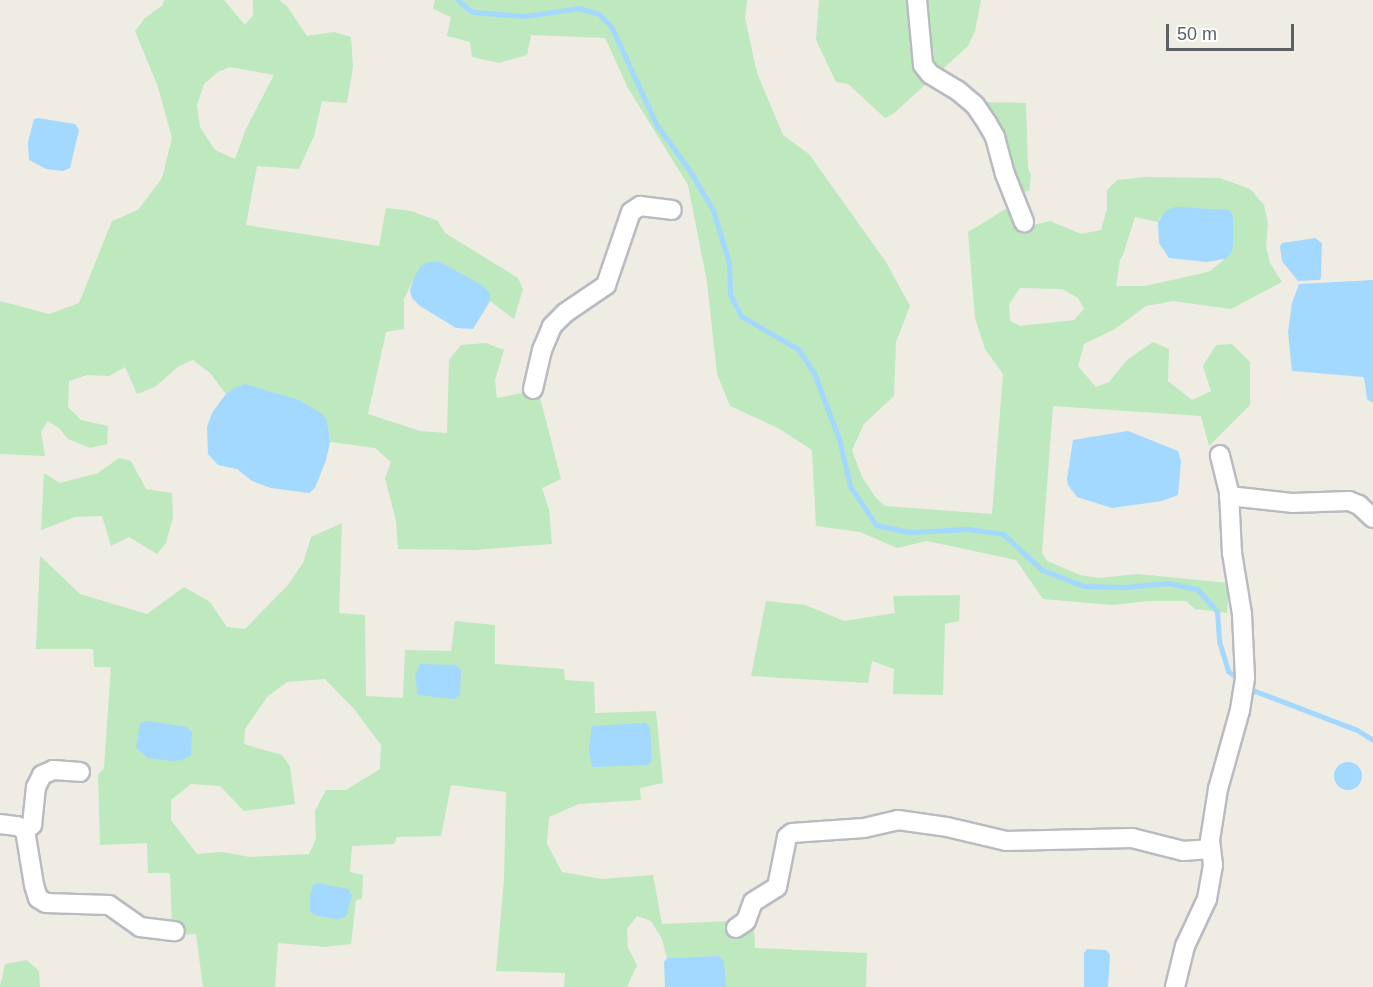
<!DOCTYPE html>
<html>
<head>
<meta charset="utf-8">
<style>
  body { margin:0 }
  #map { position:relative; width:1373px; height:987px; overflow:hidden; background:#efece3; font-family:Helvetica,sans-serif }
  div>[style] { position:absolute }
  .green>* { inset:0; background:#bee8be }
  .water>* { inset:0; background:#a3d8ff }
  .round { border-radius:50% }
  .stream>* { height:5px; margin:-2.5px; padding:0 2.5px; transform-origin:2.5px; border-radius:2.5px; background:#a3d8ff }
  .roads { filter:drop-shadow(2px 0 #b8bbc0) drop-shadow(-2px 0 #b8bbc0) drop-shadow(0 2px #b8bbc0) drop-shadow(0 -2px #b8bbc0) }
  .street>* { height:18px; margin:-9px; padding:0 9px; transform-origin:9px; border-radius:9px; background:#fff }
  span { translate:-50% -50%; white-space:nowrap; text-align:center; line-height:1.15; -webkit-text-stroke:4.5px #fff; paint-order:stroke }
  .scale { position:absolute; left:1166px; top:24px; width:128px; height:27px; box-sizing:border-box; border:3px solid #5b6065; border-top:0; padding-left:8px; font-size:18px; line-height:21px; white-space:nowrap; color:#5b6065; -webkit-text-stroke:4px #fff; paint-order:stroke }
</style>
</head>
<body>
<div id="map">
  <div class="green">
    <div style="clip-path:polygon(evenodd,164px 0,224px 0,245px 25px,253px 15px,253px 0,279px 0,287px 6px,307px 36px,334px 32px,351px 37px,353px 67px,347px 103px,322px 101px,314px 136px,299px 169px,257px 166px,246px 225px,379px 246px,386px 208px,411px 211px,438px 221px,445px 233px,518px 278px,523px 289px,514px 319px,490px 301px,490px 293px,440px 262px,428px 262px,414px 278px,404px 299px,404px 329px,386px 332px,368px 414px,420px 431px,447px 433px,449px 360px,461px 345px,486px 343px,504px 350px,495px 380px,497px 398px,538px 390px,561px 479px,542px 488px,549px 509px,552px 544px,473px 550px,398px 549px,396px 521px,385px 478px,391px 462px,375px 448px,330px 442px,327px 420px,234px 388px,226px 394px,210px 373px,193px 360px,179px 366px,155px 387px,137px 394px,125px 367px,109px 376px,87px 375px,69px 381px,68px 407px,81px 420px,108px 426px,107px 444px,90px 448px,68px 439px,59px 428px,48px 421px,41px 432px,45px 456px,0 454px,0 301px,49px 314px,79px 303px,112px 221px,138px 210px,162px 178px,172px 138px,158px 87px,135px 31px,145px 18px,163px 5px,164px 0,230px 67px,274px 75px,246px 129px,235px 159px,215px 150px,200px 127px,197px 105px,204px 84px,218px 72px,230px 67px)"></div>
    <div style="clip-path:polygon(evenodd,435px 0,747px 0,745px 18px,757px 73px,783px 135px,809px 154px,886px 262px,910px 306px,896px 342px,894px 396px,864px 424px,852px 450px,862px 477px,876px 498px,885px 506px,992px 514px,1003px 374px,985px 349px,975px 318px,968px 232px,1009px 207px,1014px 222px,1025px 227px,1050px 221px,1081px 234px,1101px 230px,1107px 209px,1107px 190px,1117px 180px,1145px 177px,1220px 178px,1250px 189px,1264px 205px,1268px 224px,1266px 246px,1270px 263px,1282px 282px,1231px 309px,1173px 301px,1146px 306px,1115px 329px,1084px 344px,1078px 366px,1096px 387px,1109px 382px,1127px 360px,1153px 342px,1169px 349px,1168px 381px,1192px 400px,1211px 391px,1203px 366px,1216px 345px,1232px 344px,1250px 362px,1250px 405px,1209px 446px,1201px 416px,1053px 406px,1042px 553px,1047px 561px,1080px 575px,1099px 578px,1138px 574px,1229px 583px,1227px 613px,1195px 609px,1186px 601px,1148px 601px,1113px 605px,1043px 599px,1016px 560px,927px 541px,897px 548px,860px 532px,816px 526px,812px 450px,778px 428px,730px 406px,717px 374px,707px 282px,688px 185px,628px 88px,605px 38px,531px 35px,527px 55px,499px 63px,472px 57px,470px 42px,447px 36px,451px 17px,433px 9px,435px 0,1135px 217px,1158px 222px,1160px 217px,1230px 255px,1210px 271px,1199px 274px,1145px 286px,1116px 286px,1120px 260px,1123px 255px,1135px 217px,435px 0,1020px 288px,1062px 289px,1078px 298px,1084px 309px,1074px 320px,1020px 326px,1010px 321px,1009px 304px,1020px 288px)"></div>
    <div style="clip-path:polygon(819px 0,981px 0,975px 31px,968px 46px,893px 114px,885px 118px,848px 84px,836px 82px,816px 40px)"></div>
    <div style="clip-path:polygon(982px 102px,1026px 103px,1028px 169px,1031px 175px,1029px 191px,1017px 192px)"></div>
    <div style="clip-path:polygon(119px 458px,131px 461px,146px 489px,172px 493px,173px 517px,166px 543px,157px 554px,129px 537px,111px 546px,102px 516px,75px 517px,41px 530px,44px 473px,60px 483px,98px 473px)"></div>
    <div style="clip-path:polygon(evenodd,342px 523px,339px 613px,365px 615px,366px 696px,403px 698px,405px 650px,451px 651px,455px 621px,495px 625px,495px 664px,564px 669px,565px 680px,594px 682px,595px 713px,656px 711px,663px 783px,640px 788px,641px 800px,579px 804px,549px 817px,547px 844px,562px 872px,602px 879px,653px 875px,662px 924px,730px 921px,754px 928px,755px 948px,867px 953px,866px 987px,726px 987px,719px 956px,667px 958px,662px 939px,651px 921px,637px 916px,627px 929px,628px 948px,637px 965px,627px 987px,564px 987px,565px 973px,496px 971px,504px 879px,506px 792px,451px 785px,441px 836px,397px 837px,394px 844px,352px 846px,350px 872px,363px 875px,362px 899px,356px 900px,351px 944px,325px 947px,278px 943px,275px 987px,203px 987px,196px 934px,178px 935px,172px 925px,170px 873px,148px 873px,147px 843px,100px 845px,98px 775px,104px 768px,111px 667px,94px 667px,93px 649px,36px 649px,40px 556px,80px 594px,147px 614px,184px 587px,210px 602px,227px 627px,245px 629px,287px 586px,303px 563px,311px 537px,342px 523px,325px 679px,354px 709px,381px 745px,380px 769px,346px 790px,326px 790px,315px 811px,316px 839px,309px 854px,250px 857px,222px 852px,197px 854px,171px 820px,171px 800px,191px 784px,220px 786px,244px 811px,295px 804px,290px 766px,282px 755px,244px 744px,245px 729px,267px 697px,287px 682px,325px 679px)"></div>
    <div style="clip-path:polygon(960px 595px,959px 621px,945px 624px,943px 695px,893px 694px,894px 669px,872px 661px,868px 683px,751px 676px,766px 601px,805px 605px,844px 621px,895px 613px,893px 596px)"></div>
    <div style="clip-path:polygon(27px 960px,39px 971px,40px 987px,0 987px,5px 964px)"></div>
  </div>
  <div class="water">
    <div style="clip-path:polygon(38px 118px,75px 124px,79px 130px,70px 168px,63px 171px,46px 169px,29px 160px,28px 142px,34px 119px)"></div>
    <div style="clip-path:polygon(1175px 207px,1229px 210px,1233px 216px,1233px 247px,1230px 255px,1225px 259px,1206px 262px,1169px 258px,1159px 243px,1158px 222px,1166px 211px)"></div>
    <div style="clip-path:polygon(1315px 238px,1322px 243px,1321px 277px,1320px 280px,1298px 281px,1282px 261px,1280px 247px,1282px 243px)"></div>
    <div style="clip-path:polygon(428px 262px,440px 262px,482px 285px,490px 293px,490px 301px,473px 329px,456px 328px,420px 306px,412px 298px,410px 290px,414px 278px,421px 266px)"></div>
    <div style="clip-path:polygon(1373px 280px,1373px 402px,1371px 402px,1367px 399px,1364px 377px,1292px 371px,1288px 332px,1292px 303px,1299px 284px)"></div>
    <div style="clip-path:polygon(245px 384px,299px 400px,321px 413px,327px 420px,330px 442px,326px 460px,315px 488px,309px 493px,271px 488px,252px 481px,237px 469px,218px 465px,208px 454px,207px 427px,212px 413px,226px 394px,234px 388px)"></div>
    <div style="clip-path:polygon(1128px 431px,1178px 451px,1181px 461px,1178px 495px,1162px 501px,1112px 508px,1077px 497px,1068px 485px,1067px 479px,1073px 440px)"></div>
    <div style="clip-path:polygon(420px 664px,456px 665px,461px 670px,460px 695px,454px 699px,418px 695px,415px 676px)"></div>
    <div style="clip-path:polygon(146px 721px,187px 727px,192px 732px,191px 755px,182px 760px,172px 761px,148px 758px,136px 748px,140px 723px)"></div>
    <div style="clip-path:polygon(646px 723px,650px 728px,652px 761px,648px 765px,592px 767px,589px 750px,592px 726px)"></div>
    <div class="round" style="left:1334px;top:762px;width:28px;height:28px"></div>
    <div style="clip-path:polygon(317px 883px,348px 889px,352px 896px,346px 917px,336px 919px,314px 915px,310px 911px,310px 896px,313px 885px)"></div>
    <div style="clip-path:polygon(1087px 949px,1106px 950px,1110px 954px,1108px 987px,1084px 987px,1084px 953px)"></div>
    <div style="clip-path:polygon(719px 956px,724px 961px,726px 987px,665px 987px,664px 962px,667px 958px)"></div>
  </div>
  <div class="stream">
    <div style="left:458px;top:0;width:18px;rotate:41deg"></div>
    <div style="left:472px;top:12px;width:53px;rotate:4.3deg"></div>
    <div style="left:525px;top:16px;width:55px;rotate:-8.4deg"></div>
    <div style="left:579px;top:8px;width:21px;rotate:17deg"></div>
    <div style="left:599px;top:14px;width:19px;rotate:47deg"></div>
    <div style="left:612px;top:28px;width:106px;rotate:65.4deg"></div>
    <div style="left:656px;top:124px;width:58px;rotate:54.1deg"></div>
    <div style="left:690px;top:171px;width:45px;rotate:59.5deg"></div>
    <div style="left:713px;top:210px;width:55px;rotate:73.2deg"></div>
    <div style="left:729px;top:263px;width:31px;rotate:88deg"></div>
    <div style="left:730px;top:294px;width:25px;rotate:63deg"></div>
    <div style="left:741px;top:316px;width:66px;rotate:30.1deg"></div>
    <div style="left:798px;top:349px;width:29px;rotate:56deg"></div>
    <div style="left:814px;top:373px;width:71px;rotate:69.3deg"></div>
    <div style="left:839px;top:439px;width:48px;rotate:76.8deg"></div>
    <div style="left:850px;top:486px;width:47px;rotate:56.3deg"></div>
    <div style="left:876px;top:525px;width:35px;rotate:12deg"></div>
    <div style="left:910px;top:532px;width:58px;rotate:-3deg"></div>
    <div style="left:968px;top:529px;width:35px;rotate:8deg"></div>
    <div style="left:1003px;top:534px;width:53px;rotate:42.7deg"></div>
    <div style="left:1042px;top:570px;width:45px;rotate:20.9deg"></div>
    <div style="left:1084px;top:586px;width:41px;rotate:1.4deg"></div>
    <div style="left:1125px;top:587px;width:43px;rotate:-5.3deg"></div>
    <div style="left:1168px;top:583px;width:30px;rotate:12deg"></div>
    <div style="left:1197px;top:589px;width:30px;rotate:48deg"></div>
    <div style="left:1217px;top:611px;width:30px;rotate:86deg"></div>
    <div style="left:1219px;top:641px;width:31px;rotate:73deg"></div>
    <div style="left:1228px;top:671px;width:34px;rotate:37deg"></div>
    <div style="left:1255px;top:691px;width:109px;rotate:20.9deg"></div>
    <div style="left:1357px;top:730px;width:19px;rotate:32deg"></div>
  </div>
  <div class="roads">
    <div class="street">
      <div style="left:917px;top:0;width:65px;rotate:84.7deg"></div>
      <div style="left:923px;top:65px;width:11px;rotate:52deg"></div>
      <div style="left:930px;top:74px;width:31px;rotate:31deg"></div>
      <div style="left:957px;top:90px;width:23px;rotate:40deg"></div>
      <div style="left:975px;top:105px;width:22px;rotate:56deg"></div>
      <div style="left:987px;top:123px;width:16px;rotate:60deg"></div>
      <div style="left:995px;top:137px;width:38px;rotate:75deg"></div>
      <div style="left:1005px;top:174px;width:52px;rotate:68.4deg"></div>
      <div style="left:533px;top:389px;width:40px;rotate:-77deg"></div>
      <div style="left:542px;top:350px;width:26px;rotate:-67deg"></div>
      <div style="left:552px;top:326px;width:18px;rotate:-45deg"></div>
      <div style="left:565px;top:313px;width:50px;rotate:-34.3deg"></div>
      <div style="left:606px;top:285px;width:77px;rotate:-71.1deg"></div>
      <div style="left:631px;top:212px;width:11px;rotate:-34deg"></div>
      <div style="left:640px;top:206px;width:32px;rotate:7deg"></div>
      <div style="left:1229px;top:496px;width:63px;rotate:6.3deg"></div>
      <div style="left:1292px;top:503px;width:57px;rotate:-2deg"></div>
      <div style="left:1349px;top:501px;width:11px;rotate:22deg"></div>
      <div style="left:1359px;top:505px;width:19px;rotate:43deg"></div>
      <div style="left:0;top:824px;width:17px;rotate:7deg"></div>
      <div style="left:17px;top:826px;width:9px;rotate:27deg"></div>
      <div style="left:25px;top:830px;width:56px;rotate:80.7deg"></div>
      <div style="left:34px;top:885px;width:14px;rotate:73deg"></div>
      <div style="left:38px;top:898px;width:9px;rotate:32deg"></div>
      <div style="left:46px;top:903px;width:63px;rotate:1.8deg"></div>
      <div style="left:109px;top:905px;width:38px;rotate:35deg"></div>
      <div style="left:140px;top:927px;width:35px;rotate:7deg"></div>
      <div style="left:25px;top:830px;width:9px;rotate:-36deg"></div>
      <div style="left:32px;top:825px;width:38px;rotate:-84deg"></div>
      <div style="left:36px;top:787px;width:13px;rotate:-63deg"></div>
      <div style="left:42px;top:775px;width:12px;rotate:-24deg"></div>
      <div style="left:53px;top:770px;width:27px;rotate:4deg"></div>
      <div style="left:736px;top:928px;width:12px;rotate:-35deg"></div>
      <div style="left:746px;top:921px;width:20px;rotate:-70deg"></div>
      <div style="left:753px;top:902px;width:28px;rotate:-32deg"></div>
      <div style="left:777px;top:887px;width:51px;rotate:-78.7deg"></div>
      <div style="left:787px;top:837px;width:6px;rotate:-39deg"></div>
      <div style="left:792px;top:833px;width:72px;rotate:-4deg"></div>
      <div style="left:864px;top:828px;width:35px;rotate:-13deg"></div>
      <div style="left:898px;top:820px;width:49px;rotate:8.1deg"></div>
      <div style="left:947px;top:827px;width:61px;rotate:13.3deg"></div>
      <div style="left:1006px;top:841px;width:126px;rotate:-1.4deg"></div>
      <div style="left:1132px;top:838px;width:53px;rotate:14.3deg"></div>
      <div style="left:1183px;top:851px;width:28px;rotate:-4deg"></div>
      <div style="left:1175px;top:987px;width:42px;rotate:-76.3deg"></div>
      <div style="left:1185px;top:946px;width:52px;rotate:-64.9deg"></div>
      <div style="left:1207px;top:899px;width:35px;rotate:-80deg"></div>
      <div style="left:1213px;top:865px;width:25px;rotate:-97deg"></div>
      <div style="left:1210px;top:840px;width:52px;rotate:-81.1deg"></div>
      <div style="left:1218px;top:789px;width:82px;rotate:-74.4deg"></div>
      <div style="left:1240px;top:710px;width:32px;rotate:-81deg"></div>
      <div style="left:1245px;top:678px;width:64px;rotate:-92.7deg"></div>
      <div style="left:1242px;top:614px;width:62px;rotate:-99.3deg"></div>
      <div style="left:1232px;top:553px;width:61px;rotate:-92.8deg"></div>
      <div style="left:1229px;top:492px;width:38px;rotate:-104deg"></div>
    </div>
  </div>
  <div class="scale">50 m</div>
</div>
</body>
</html>
